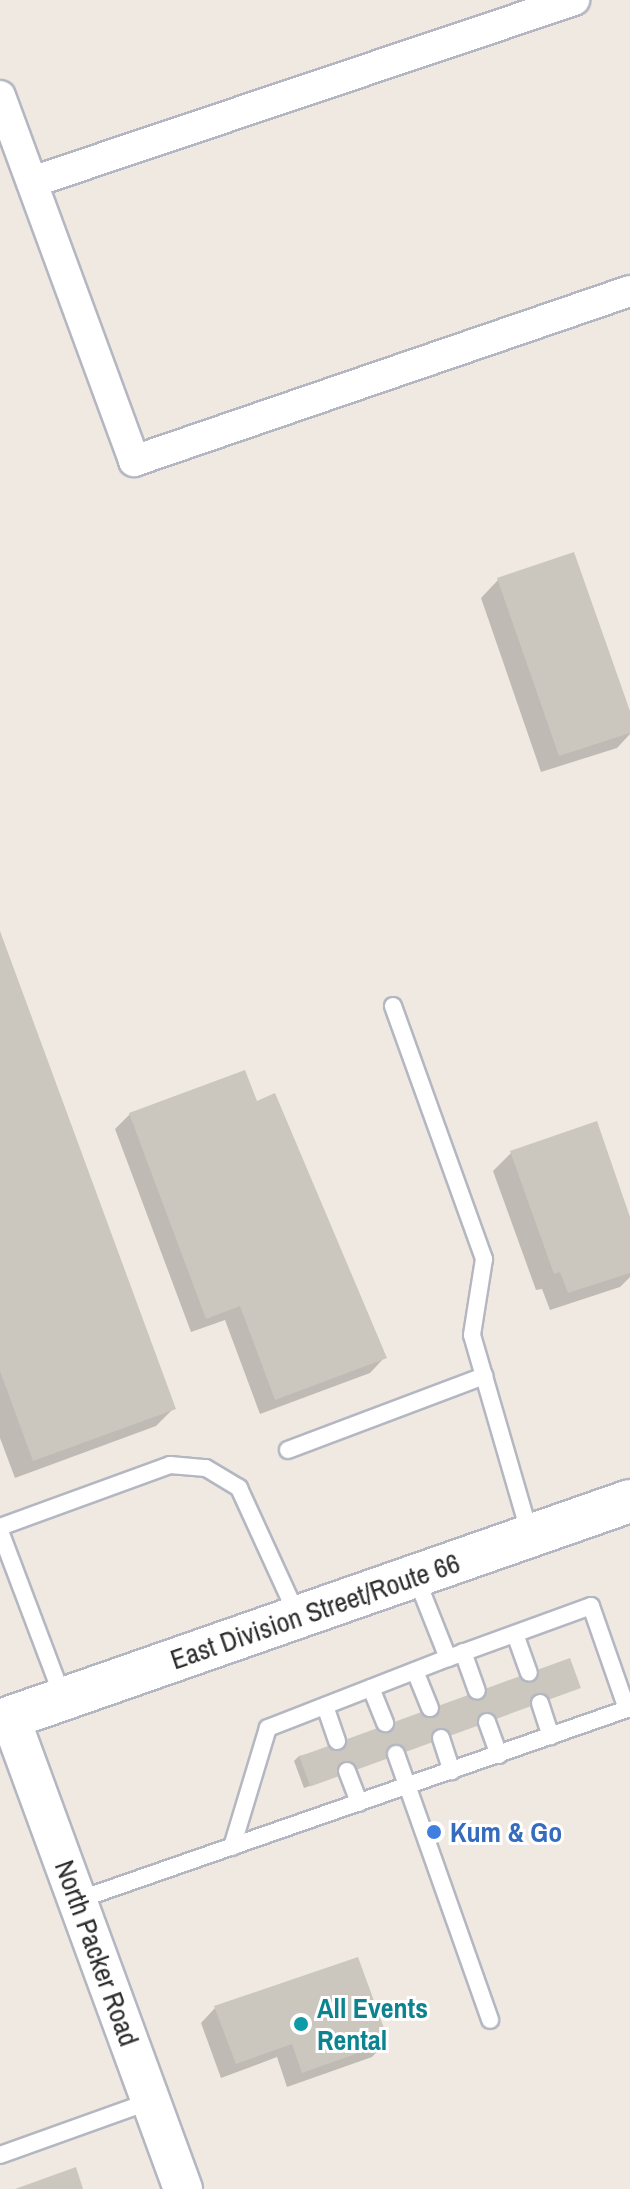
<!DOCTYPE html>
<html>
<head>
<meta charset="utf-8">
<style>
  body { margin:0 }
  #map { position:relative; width:630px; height:2189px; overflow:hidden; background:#efe9e1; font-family:"Archivo Narrow",sans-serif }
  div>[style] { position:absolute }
  .shadow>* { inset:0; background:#0003 }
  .building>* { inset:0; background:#cbc7bf; transform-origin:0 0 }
  .roads { filter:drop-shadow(2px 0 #b4b7c1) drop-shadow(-2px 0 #b4b7c1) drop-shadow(0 2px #b4b7c1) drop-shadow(0 -2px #b4b7c1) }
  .service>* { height:16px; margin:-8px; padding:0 8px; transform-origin:8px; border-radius:8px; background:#fff }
  .minor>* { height:30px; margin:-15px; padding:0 15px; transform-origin:15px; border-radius:15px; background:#fff }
  .tertiary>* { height:38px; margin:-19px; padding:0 19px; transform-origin:19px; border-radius:19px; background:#fff }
  .secondary>* { height:42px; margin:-21px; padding:0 21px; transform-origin:21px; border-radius:21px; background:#fff }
  .dots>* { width:22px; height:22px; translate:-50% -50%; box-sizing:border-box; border:4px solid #fff; border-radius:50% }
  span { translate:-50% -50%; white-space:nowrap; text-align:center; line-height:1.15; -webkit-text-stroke:6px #fff; paint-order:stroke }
  .street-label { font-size:28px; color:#2e2e2e }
  .shop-label { font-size:28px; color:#366cbe; font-weight:700 }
  .left { translate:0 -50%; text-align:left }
  .culture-label { font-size:28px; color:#0d838f; font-weight:700 }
</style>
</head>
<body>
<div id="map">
  <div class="shadow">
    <div style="clip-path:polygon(498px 580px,630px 717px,630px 734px,617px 748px,541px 772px,481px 598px)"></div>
    <div style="clip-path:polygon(0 936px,174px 1408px,156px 1426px,15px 1478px,0 1438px)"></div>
    <div style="clip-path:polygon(256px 1103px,384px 1358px,370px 1373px,260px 1414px,225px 1320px,191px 1332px,115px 1129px,130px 1114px)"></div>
    <div style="clip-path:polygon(511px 1153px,630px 1223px,630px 1277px,620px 1287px,550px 1310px,542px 1289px,536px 1290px,493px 1171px)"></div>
    <div style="clip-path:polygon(578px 1688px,304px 1788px,294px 1761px,299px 1756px)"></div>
    <div style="clip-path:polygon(215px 2008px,386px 2042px,372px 2057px,287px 2087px,277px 2057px,221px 2078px,201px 2023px)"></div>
  </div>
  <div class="building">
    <div style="clip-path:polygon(574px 552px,630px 711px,630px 733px,559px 756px,497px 578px)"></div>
    <div style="clip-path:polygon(0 931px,176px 1409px,33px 1461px,0 1371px)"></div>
    <div style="clip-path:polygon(245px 1070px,257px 1101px,275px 1093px,387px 1358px,275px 1400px,240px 1306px,206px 1319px,129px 1113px)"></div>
    <div style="clip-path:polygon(597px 1121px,630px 1217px,630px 1273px,568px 1293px,560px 1272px,554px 1274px,510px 1151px)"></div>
    <div style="left:570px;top:1658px;width:32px;height:288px;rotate:70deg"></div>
    <div style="clip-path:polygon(358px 1957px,389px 2042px,302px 2073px,292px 2044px,236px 2064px,214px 2006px)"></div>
    <div style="clip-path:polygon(76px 2167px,83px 2189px,15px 2189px)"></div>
  </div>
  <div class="roads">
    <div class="service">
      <div style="left:393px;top:1006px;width:269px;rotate:70.2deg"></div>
      <div style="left:484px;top:1259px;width:77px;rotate:99deg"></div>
      <div style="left:472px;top:1335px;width:208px;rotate:73.8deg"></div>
      <div style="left:288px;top:1450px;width:210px;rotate:-20.7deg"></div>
      <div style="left:0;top:1527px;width:181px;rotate:-20deg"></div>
      <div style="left:170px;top:1465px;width:36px;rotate:5deg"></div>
      <div style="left:206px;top:1468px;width:39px;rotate:31deg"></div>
      <div style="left:239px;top:1488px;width:142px;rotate:65.4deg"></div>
      <div style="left:0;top:1531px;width:178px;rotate:69.3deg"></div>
      <div style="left:515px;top:1634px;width:41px;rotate:70.3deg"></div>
      <div style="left:463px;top:1652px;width:41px;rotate:70.3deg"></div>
      <div style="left:415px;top:1671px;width:40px;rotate:68deg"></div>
      <div style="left:371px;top:1688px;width:38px;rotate:68deg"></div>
      <div style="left:540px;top:1703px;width:35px;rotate:72deg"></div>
      <div style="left:325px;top:1706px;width:37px;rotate:71deg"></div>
      <div style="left:487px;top:1722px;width:35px;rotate:70deg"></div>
      <div style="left:441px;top:1738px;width:35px;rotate:72deg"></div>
      <div style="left:396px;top:1754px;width:282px;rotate:70.5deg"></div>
      <div style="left:347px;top:1771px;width:34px;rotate:69deg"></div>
      <div style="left:232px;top:1847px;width:124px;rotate:-73.2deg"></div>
      <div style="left:268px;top:1728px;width:193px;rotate:-21.3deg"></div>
      <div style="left:448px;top:1658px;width:89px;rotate:-111.7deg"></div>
      <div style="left:78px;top:1900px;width:581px;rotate:-19.18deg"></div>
      <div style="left:627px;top:1709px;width:109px;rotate:-109.3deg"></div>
      <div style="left:591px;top:1606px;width:152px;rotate:160deg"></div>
      <div style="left:0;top:2155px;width:160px;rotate:-19.7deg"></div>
    </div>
    <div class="minor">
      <div style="left:0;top:96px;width:389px;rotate:69.8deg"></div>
      <div style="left:134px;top:461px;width:524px;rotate:-18.92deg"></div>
      <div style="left:32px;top:182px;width:572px;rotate:-18.56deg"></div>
    </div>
    <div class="tertiary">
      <div style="left:10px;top:1717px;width:503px;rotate:69.87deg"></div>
    </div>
    <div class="secondary">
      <div style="left:0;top:1721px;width:667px;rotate:-19.25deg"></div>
    </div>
  </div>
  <div class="dots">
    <div style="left:434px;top:1832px;background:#3f7fe0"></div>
    <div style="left:301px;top:2024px;background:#0f9aa8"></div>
  </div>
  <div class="street-label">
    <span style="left:315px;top:1611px;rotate:-19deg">East Division Street/Route 66</span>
    <span style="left:97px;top:1953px;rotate:70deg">North Packer Road</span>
  </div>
  <div class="shop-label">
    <span class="left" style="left:450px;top:1832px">Kum &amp; Go</span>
  </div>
  <div class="culture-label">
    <span class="left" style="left:317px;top:2024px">All Events<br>Rental</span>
  </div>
</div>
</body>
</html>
